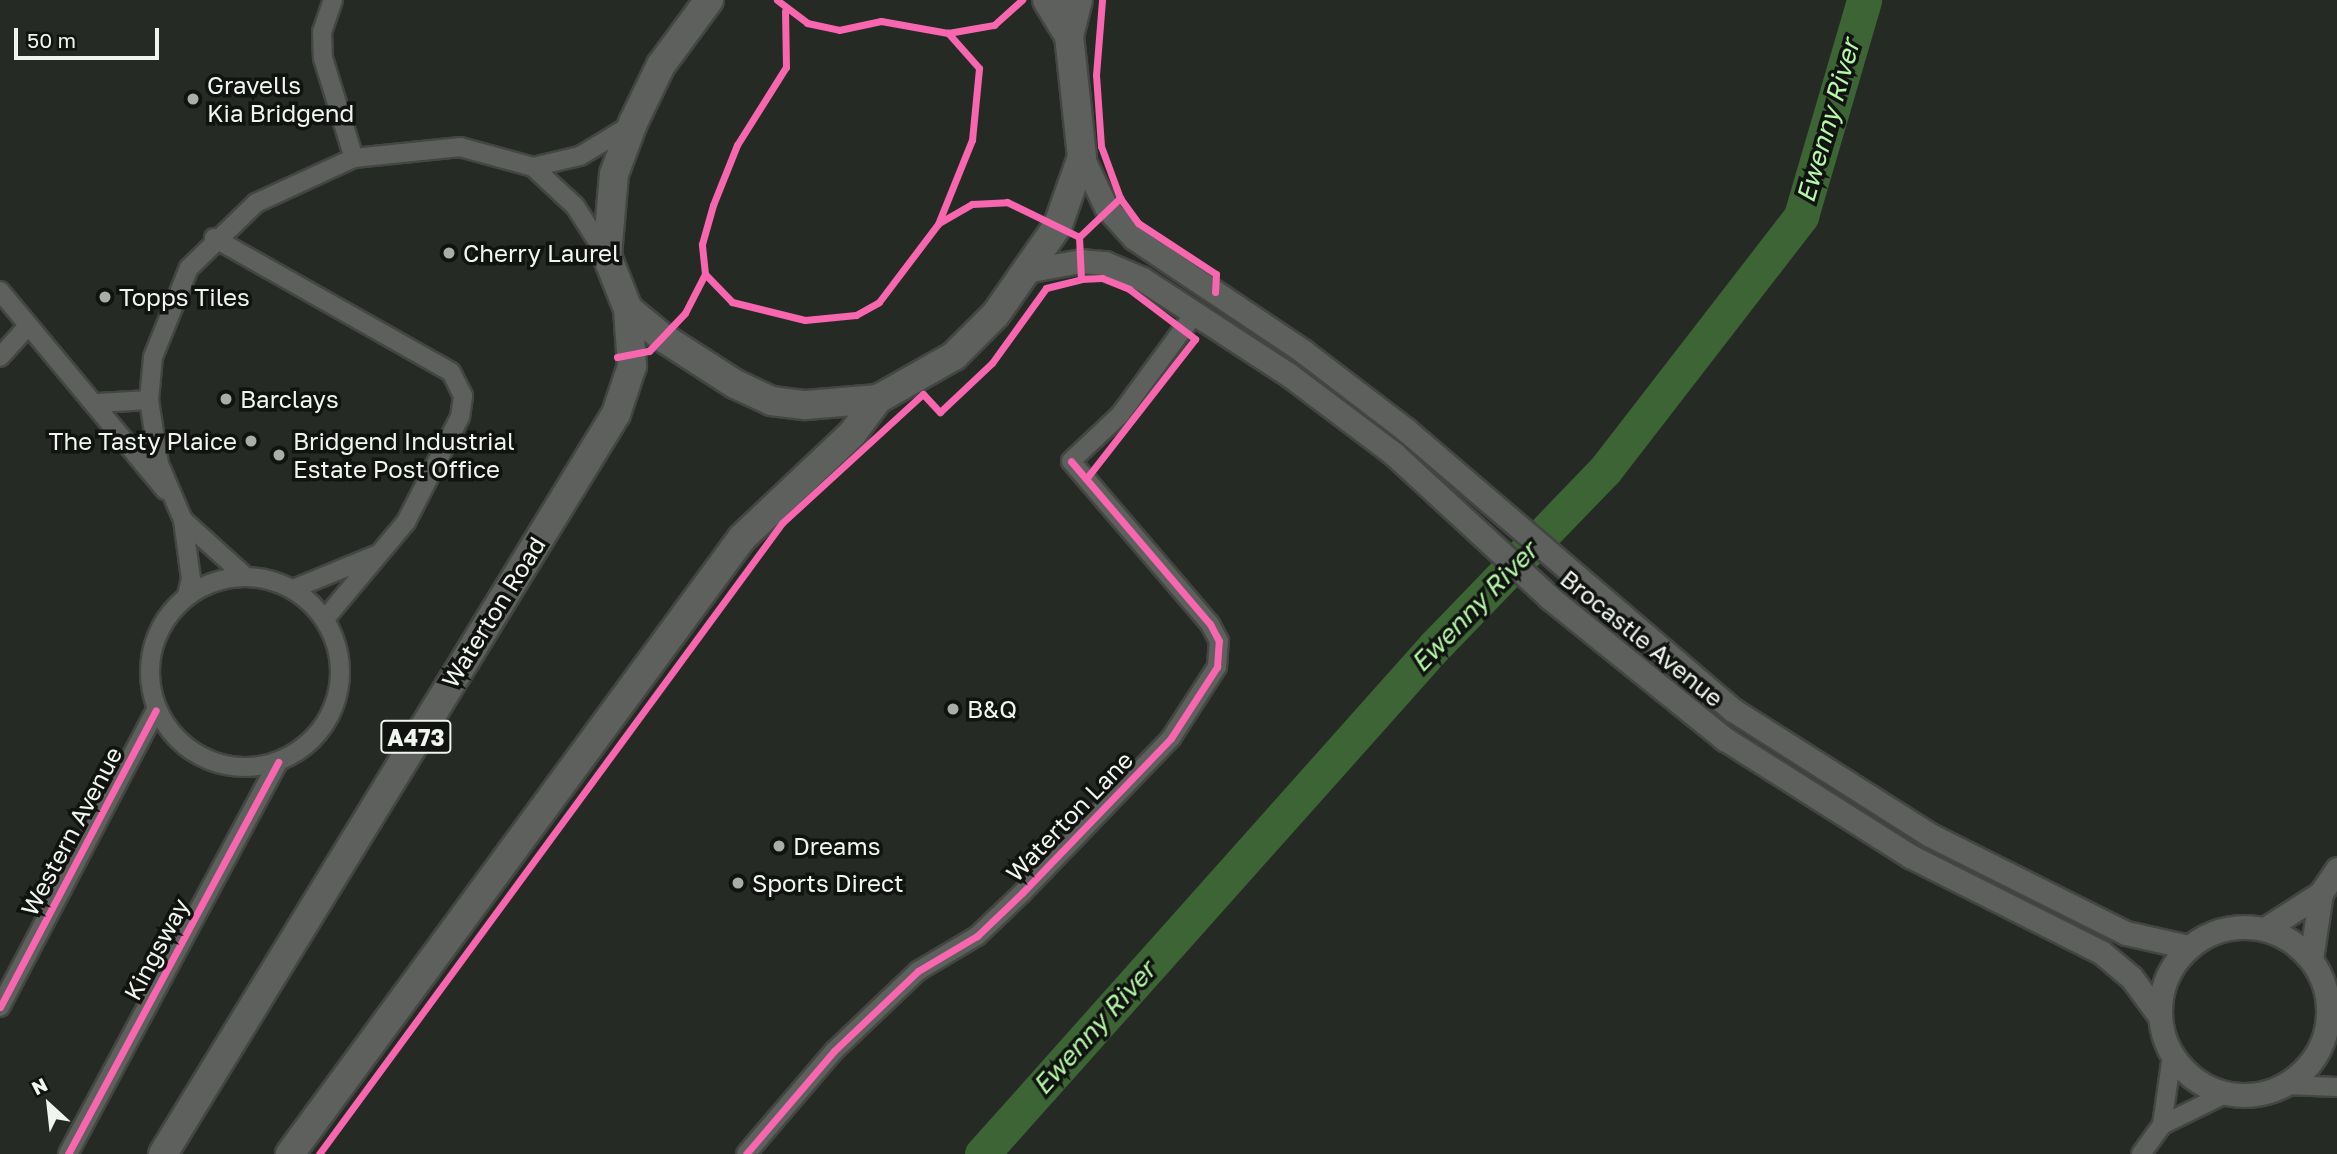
<!DOCTYPE html>
<html>
<head>
<meta charset="utf-8">
<style>
  body { margin:0 }
  #map { position:relative; width:2337px; height:1154px; overflow:hidden; background:#262a25; font-family:"Golos Text",sans-serif }
  div>[style] { position:absolute }
  .river>* { height:35px; margin:-17.5px; padding:0 17.5px; transform-origin:17.5px; border-radius:17.5px; background:#3d6434 }
  .roads { filter:drop-shadow(2px 0 #434642) drop-shadow(-2px 0 #434642) drop-shadow(0 2px #434642) drop-shadow(0 -2px #434642) }
  .minor>* { height:18px; margin:-9px; padding:0 9px; transform-origin:9px; border-radius:9px; background:#5e605d }
  .minor>.ring { margin:-9px; padding:0; box-sizing:content-box; background:none; border:18px solid #5e605d; border-radius:50% }
  .tertiary>* { height:23px; margin:-11.5px; padding:0 11.5px; transform-origin:11.5px; border-radius:11.5px; background:#5e605d }
  .tertiary>.ring { margin:-11.5px; padding:0; box-sizing:content-box; background:none; border:23px solid #5e605d; border-radius:50% }
  .primary>* { height:28px; margin:-14px; padding:0 14px; transform-origin:14px; border-radius:14px; background:#5d605c }
  .cycleway>* { height:7px; margin:-3.5px; padding:0 3.5px; transform-origin:3.5px; border-radius:3.5px; background:#f766af }
  .dots>* { width:19px; height:19px; translate:-50% -50%; box-sizing:border-box; border:4px solid #10130f; border-radius:50% }
  span { translate:-50% -50%; white-space:nowrap; text-align:center; line-height:1.15; -webkit-text-stroke:7px #10130f; paint-order:stroke }
  .shield-label span { padding:2px 5px; background:#10130f; border:2px solid; border-radius:5px; -webkit-text-stroke-width:0 }
  .shield-label { font-size:23px; color:#f1f5f0; font-weight:700 }
  .poi-label { font-size:24px; color:#f1f5f0 }
  .left { translate:0 -50%; text-align:left }
  .right { translate:-100% -50%; text-align:right }
  .street-label { font-size:24px; color:#f1f5f0 }
  .water-label { font-size:26px; color:#b5f6a7; font-style:italic }
  .north { position:absolute; left:14px; top:1070px; width:70px; height:70px; -webkit-text-stroke:5px #10130f; paint-order:stroke; rotate:333deg; font-size:19px; font-weight:700; line-height:28px; text-align:center; color:#f1f5f0 }
  .north::after { content:''; display:block; margin:auto; width:24px; height:32px; background:#f1f5f0; clip-path:polygon(50% 0,100% 100%,50% 72%,0 100%) }
  .scale { position:absolute; left:14px; top:28px; width:145px; height:32px; box-sizing:border-box; border:4px solid #f1f5f0; border-top:0; padding-left:9px; font-size:21px; line-height:24px; white-space:nowrap; color:#f1f5f0; -webkit-text-stroke:5px #10130f; paint-order:stroke }
</style>
</head>
<body>
<div id="map">
  <div class="river">
    <div style="left:982px;top:1154px;width:681px;rotate:-48.28deg"></div>
    <div style="left:1435px;top:646px;width:245px;rotate:-46deg"></div>
    <div style="left:1605px;top:470px;width:321px;rotate:-52.3deg"></div>
    <div style="left:1801px;top:216px;width:225px;rotate:-73.7deg"></div>
  </div>
  <div class="roads">
    <div class="minor">
      <div style="left:333px;top:0;width:34px;rotate:109deg"></div>
      <div style="left:322px;top:32px;width:26px;rotate:88deg"></div>
      <div style="left:323px;top:58px;width:105px;rotate:72.8deg"></div>
      <div style="left:533px;top:167px;width:48px;rotate:-13.2deg"></div>
      <div style="left:580px;top:156px;width:60px;rotate:-31.3deg"></div>
      <div style="left:214px;top:238px;width:272px;rotate:29.5deg"></div>
      <div style="left:451px;top:372px;width:27px;rotate:63deg"></div>
      <div style="left:463px;top:396px;width:21px;rotate:98deg"></div>
      <div style="left:460px;top:417px;width:118px;rotate:117.2deg"></div>
      <div style="left:406px;top:522px;width:126px;rotate:129.9deg"></div>
      <div style="left:0;top:291px;width:259px;rotate:50.3deg"></div>
      <div style="left:0;top:357px;width:42px;rotate:-47.9deg"></div>
      <div style="left:98px;top:403px;width:51px;rotate:-3.4deg"></div>
      <div style="left:183px;top:520px;width:84px;rotate:42.1deg"></div>
      <div class="ring" style="left:150px;top:577px;width:172px;height:172px"></div>
      <div style="left:293px;top:589px;width:90px;rotate:-22.3deg"></div>
      <div style="left:187px;top:595px;width:16px;rotate:-76deg"></div>
      <div style="left:191px;top:579px;width:60px;rotate:-97.7deg"></div>
      <div style="left:183px;top:520px;width:61px;rotate:-113.2deg"></div>
      <div style="left:159px;top:464px;width:65px;rotate:-98.9deg"></div>
      <div style="left:149px;top:400px;width:43px;rotate:-84.7deg"></div>
      <div style="left:153px;top:357px;width:96px;rotate:-68deg"></div>
      <div style="left:189px;top:268px;width:93px;rotate:-44.1deg"></div>
      <div style="left:256px;top:203px;width:108px;rotate:-24.7deg"></div>
      <div style="left:354px;top:158px;width:107px;rotate:-5.9deg"></div>
      <div style="left:460px;top:147px;width:76px;rotate:15.3deg"></div>
      <div style="left:533px;top:167px;width:57px;rotate:42.9deg"></div>
      <div style="left:575px;top:206px;width:59px;rotate:57.4deg"></div>
      <div style="left:0;top:1007px;width:335px;rotate:-62.3deg"></div>
      <div style="left:2329px;top:1012px;width:14px;rotate:54deg"></div>
      <div style="left:2286px;top:1085px;width:51px;rotate:2.2deg"></div>
      <div style="left:2162px;top:1125px;width:70px;rotate:-81.8deg"></div>
      <div style="left:68px;top:1154px;width:445px;rotate:-61.8deg"></div>
      <div style="left:746px;top:1154px;width:135px;rotate:-49.5deg"></div>
      <div style="left:834px;top:1051px;width:116px;rotate:-43.6deg"></div>
      <div style="left:918px;top:971px;width:69px;rotate:-30.7deg"></div>
      <div style="left:977px;top:936px;width:62px;rotate:-43.7deg"></div>
      <div style="left:1022px;top:893px;width:215px;rotate:-46.1deg"></div>
      <div style="left:1171px;top:738px;width:85px;rotate:-57.1deg"></div>
      <div style="left:1217px;top:667px;width:26px;rotate:-86deg"></div>
      <div style="left:1219px;top:641px;width:19px;rotate:-118deg"></div>
      <div style="left:1210px;top:624px;width:214px;rotate:-130.5deg"></div>
      <div style="left:1071px;top:461px;width:67px;rotate:-43.2deg"></div>
      <div style="left:1120px;top:415px;width:127px;rotate:-53.7deg"></div>
      <div style="left:2141px;top:1154px;width:36px;rotate:-54deg"></div>
      <div style="left:2162px;top:1125px;width:70px;rotate:-26.2deg"></div>
    </div>
    <div class="tertiary">
      <div style="left:1082px;top:157px;width:55px;rotate:64.4deg"></div>
      <div style="left:1106px;top:207px;width:42px;rotate:47.9deg"></div>
      <div style="left:1134px;top:238px;width:205px;rotate:33.8deg"></div>
      <div style="left:1304px;top:352px;width:128px;rotate:37.4deg"></div>
      <div style="left:1406px;top:430px;width:430px;rotate:40.6deg"></div>
      <div style="left:1733px;top:710px;width:233px;rotate:32.4deg"></div>
      <div style="left:1930px;top:835px;width:219px;rotate:26.6deg"></div>
      <div style="left:2126px;top:933px;width:64px;rotate:12.7deg"></div>
      <div style="left:1031px;top:270px;width:51px;rotate:-10.2deg"></div>
      <div style="left:1081px;top:261px;width:24px;rotate:5deg"></div>
      <div style="left:1105px;top:263px;width:40px;rotate:23.4deg"></div>
      <div style="left:1142px;top:279px;width:174px;rotate:33.1deg"></div>
      <div style="left:1288px;top:374px;width:133px;rotate:37deg"></div>
      <div style="left:1394px;top:454px;width:212px;rotate:42.7deg"></div>
      <div style="left:1550px;top:598px;width:225px;rotate:38.9deg"></div>
      <div style="left:1725px;top:739px;width:219px;rotate:32.3deg"></div>
      <div style="left:1910px;top:856px;width:214px;rotate:26.7deg"></div>
      <div style="left:2101px;top:952px;width:39px;rotate:40deg"></div>
      <div style="left:2131px;top:977px;width:47px;rotate:53.6deg"></div>
      <div class="ring" style="left:2160px;top:927px;width:145px;height:145px"></div>
      <div style="left:2265px;top:929px;width:67px;rotate:-32.7deg"></div>
      <div style="left:2321px;top:893px;width:29px;rotate:-56deg"></div>
      <div style="left:2311px;top:959px;width:67px;rotate:-81.4deg"></div>
    </div>
    <div class="primary">
      <div style="left:709px;top:0;width:81px;rotate:126.4deg"></div>
      <div style="left:661px;top:65px;width:64px;rotate:115.8deg"></div>
      <div style="left:633px;top:123px;width:54px;rotate:110.4deg"></div>
      <div style="left:614px;top:174px;width:82px;rotate:94.9deg"></div>
      <div style="left:607px;top:256px;width:57px;rotate:68.4deg"></div>
      <div style="left:628px;top:309px;width:44px;rotate:39.5deg"></div>
      <div style="left:662px;top:337px;width:87px;rotate:32.8deg"></div>
      <div style="left:735px;top:384px;width:40px;rotate:25deg"></div>
      <div style="left:771px;top:401px;width:35px;rotate:7deg"></div>
      <div style="left:806px;top:405px;width:72px;rotate:-4.8deg"></div>
      <div style="left:878px;top:399px;width:87px;rotate:-29.5deg"></div>
      <div style="left:954px;top:356px;width:59px;rotate:-45deg"></div>
      <div style="left:996px;top:314px;width:108px;rotate:-55.1deg"></div>
      <div style="left:1058px;top:225px;width:72px;rotate:-70.6deg"></div>
      <div style="left:1082px;top:157px;width:122px;rotate:-96.1deg"></div>
      <div style="left:1069px;top:36px;width:42px;rotate:-121.4deg"></div>
      <div style="left:1069px;top:36px;width:37px;rotate:-76deg"></div>
      <div style="left:163px;top:1154px;width:868px;rotate:-58.53deg"></div>
      <div style="left:616px;top:414px;width:51px;rotate:-71.6deg"></div>
      <div style="left:632px;top:366px;width:57px;rotate:-94deg"></div>
      <div style="left:290px;top:1154px;width:764px;rotate:-53.73deg"></div>
      <div style="left:742px;top:538px;width:151px;rotate:-43.4deg"></div>
      <div style="left:852px;top:434px;width:44px;rotate:-53.4deg"></div>
    </div>
  </div>
  <div class="cycleway">
    <div style="left:777px;top:0;width:38px;rotate:37deg"></div>
    <div style="left:807px;top:23px;width:33px;rotate:12deg"></div>
    <div style="left:839px;top:30px;width:43px;rotate:-12.1deg"></div>
    <div style="left:881px;top:21px;width:68px;rotate:10.2deg"></div>
    <div style="left:948px;top:33px;width:47px;rotate:-9.9deg"></div>
    <div style="left:994px;top:25px;width:38px;rotate:-42deg"></div>
    <div style="left:1120px;top:198px;width:31px;rotate:54deg"></div>
    <div style="left:1138px;top:223px;width:93px;rotate:33.2deg"></div>
    <div style="left:1216px;top:274px;width:18px;rotate:93deg"></div>
    <div style="left:939px;top:223px;width:38px;rotate:-30deg"></div>
    <div style="left:972px;top:204px;width:35px;rotate:-3deg"></div>
    <div style="left:1007px;top:202px;width:80px;rotate:25.9deg"></div>
    <div style="left:705px;top:274px;width:39px;rotate:46deg"></div>
    <div style="left:732px;top:302px;width:75px;rotate:13.9deg"></div>
    <div style="left:805px;top:320px;width:51px;rotate:-5.6deg"></div>
    <div style="left:856px;top:315px;width:26px;rotate:-29deg"></div>
    <div style="left:879px;top:302px;width:98px;rotate:-52.9deg"></div>
    <div style="left:938px;top:224px;width:91px;rotate:-68deg"></div>
    <div style="left:972px;top:140px;width:72px;rotate:-84.4deg"></div>
    <div style="left:979px;top:68px;width:47px;rotate:-131.5deg"></div>
    <div style="left:1081px;top:279px;width:21px;rotate:-3deg"></div>
    <div style="left:1102px;top:278px;width:29px;rotate:22deg"></div>
    <div style="left:1129px;top:289px;width:83px;rotate:37.1deg"></div>
    <div style="left:1195px;top:339px;width:177px;rotate:127.9deg"></div>
    <div style="left:617px;top:357px;width:33px;rotate:-11deg"></div>
    <div style="left:649px;top:351px;width:52px;rotate:-46.5deg"></div>
    <div style="left:685px;top:313px;width:44px;rotate:-62.9deg"></div>
    <div style="left:705px;top:274px;width:30px;rotate:-96deg"></div>
    <div style="left:702px;top:244px;width:41px;rotate:-74.2deg"></div>
    <div style="left:713px;top:205px;width:65px;rotate:-68.2deg"></div>
    <div style="left:737px;top:145px;width:92px;rotate:-57.9deg"></div>
    <div style="left:786px;top:67px;width:56px;rotate:-91deg"></div>
    <div style="left:0;top:1007px;width:335px;rotate:-62.3deg"></div>
    <div style="left:68px;top:1154px;width:445px;rotate:-61.8deg"></div>
    <div style="left:319px;top:1154px;width:783px;rotate:-53.73deg"></div>
    <div style="left:782px;top:523px;width:191px;rotate:-42.5deg"></div>
    <div style="left:923px;top:394px;width:25px;rotate:47deg"></div>
    <div style="left:940px;top:412px;width:71px;rotate:-43.3deg"></div>
    <div style="left:992px;top:363px;width:92px;rotate:-54.2deg"></div>
    <div style="left:1046px;top:288px;width:36px;rotate:-14deg"></div>
    <div style="left:1081px;top:279px;width:42px;rotate:-92.7deg"></div>
    <div style="left:1079px;top:237px;width:57px;rotate:-43.6deg"></div>
    <div style="left:1120px;top:198px;width:55px;rotate:-110.1deg"></div>
    <div style="left:1101px;top:146px;width:71px;rotate:-94deg"></div>
    <div style="left:1096px;top:75px;width:75px;rotate:-85.4deg"></div>
    <div style="left:746px;top:1154px;width:135px;rotate:-49.5deg"></div>
    <div style="left:834px;top:1051px;width:116px;rotate:-43.6deg"></div>
    <div style="left:918px;top:971px;width:69px;rotate:-30.7deg"></div>
    <div style="left:977px;top:936px;width:62px;rotate:-43.7deg"></div>
    <div style="left:1022px;top:893px;width:215px;rotate:-46.1deg"></div>
    <div style="left:1171px;top:738px;width:85px;rotate:-57.1deg"></div>
    <div style="left:1217px;top:667px;width:26px;rotate:-86deg"></div>
    <div style="left:1219px;top:641px;width:19px;rotate:-118deg"></div>
    <div style="left:1210px;top:624px;width:214px;rotate:-130.5deg"></div>
  </div>
  <div class="dots">
    <div style="left:193px;top:99px;background:#aaaea9"></div>
    <div style="left:449px;top:253px;background:#aaaea9"></div>
    <div style="left:105px;top:297px;background:#aaaea9"></div>
    <div style="left:226px;top:399px;background:#aaaea9"></div>
    <div style="left:251px;top:441px;background:#aaaea9"></div>
    <div style="left:279px;top:455px;background:#aaaea9"></div>
    <div style="left:953px;top:709px;background:#aaaea9"></div>
    <div style="left:779px;top:846px;background:#aaaea9"></div>
    <div style="left:738px;top:883px;background:#aaaea9"></div>
  </div>
  <div class="shield-label">
    <span style="left:416px;top:737px">A473</span>
  </div>
  <div class="poi-label">
    <span class="left" style="left:207px;top:99px">Gravells<br>Kia Bridgend</span>
    <span class="left" style="left:463px;top:253px">Cherry Laurel</span>
    <span class="left" style="left:119px;top:297px">Topps Tiles</span>
    <span class="left" style="left:240px;top:399px">Barclays</span>
    <span class="right" style="left:237px;top:441px">The Tasty Plaice</span>
    <span class="left" style="left:293px;top:455px">Bridgend Industrial<br>Estate Post Office</span>
    <span class="left" style="left:967px;top:709px">B&amp;Q</span>
    <span class="left" style="left:793px;top:846px">Dreams</span>
    <span class="left" style="left:752px;top:883px">Sports Direct</span>
  </div>
  <div class="street-label">
    <span style="left:493px;top:612px;rotate:-58deg">Waterton Road</span>
    <span style="left:1642px;top:638px;rotate:39deg">Brocastle Avenue</span>
    <span style="left:1069px;top:816px;rotate:-46deg">Waterton Lane</span>
    <span style="left:71px;top:831px;rotate:-62deg">Western Avenue</span>
    <span style="left:156px;top:949px;rotate:-62deg">Kingsway</span>
  </div>
  <div class="water-label">
    <span style="left:1828px;top:121px;rotate:-74deg">Ewenny River</span>
    <span style="left:1474px;top:607px;rotate:-46deg">Ewenny River</span>
    <span style="left:1094px;top:1028px;rotate:-48deg">Ewenny River</span>
  </div>
  <div class="north">N</div>
  <div class="scale">50 m</div>
</div>
</body>
</html>
